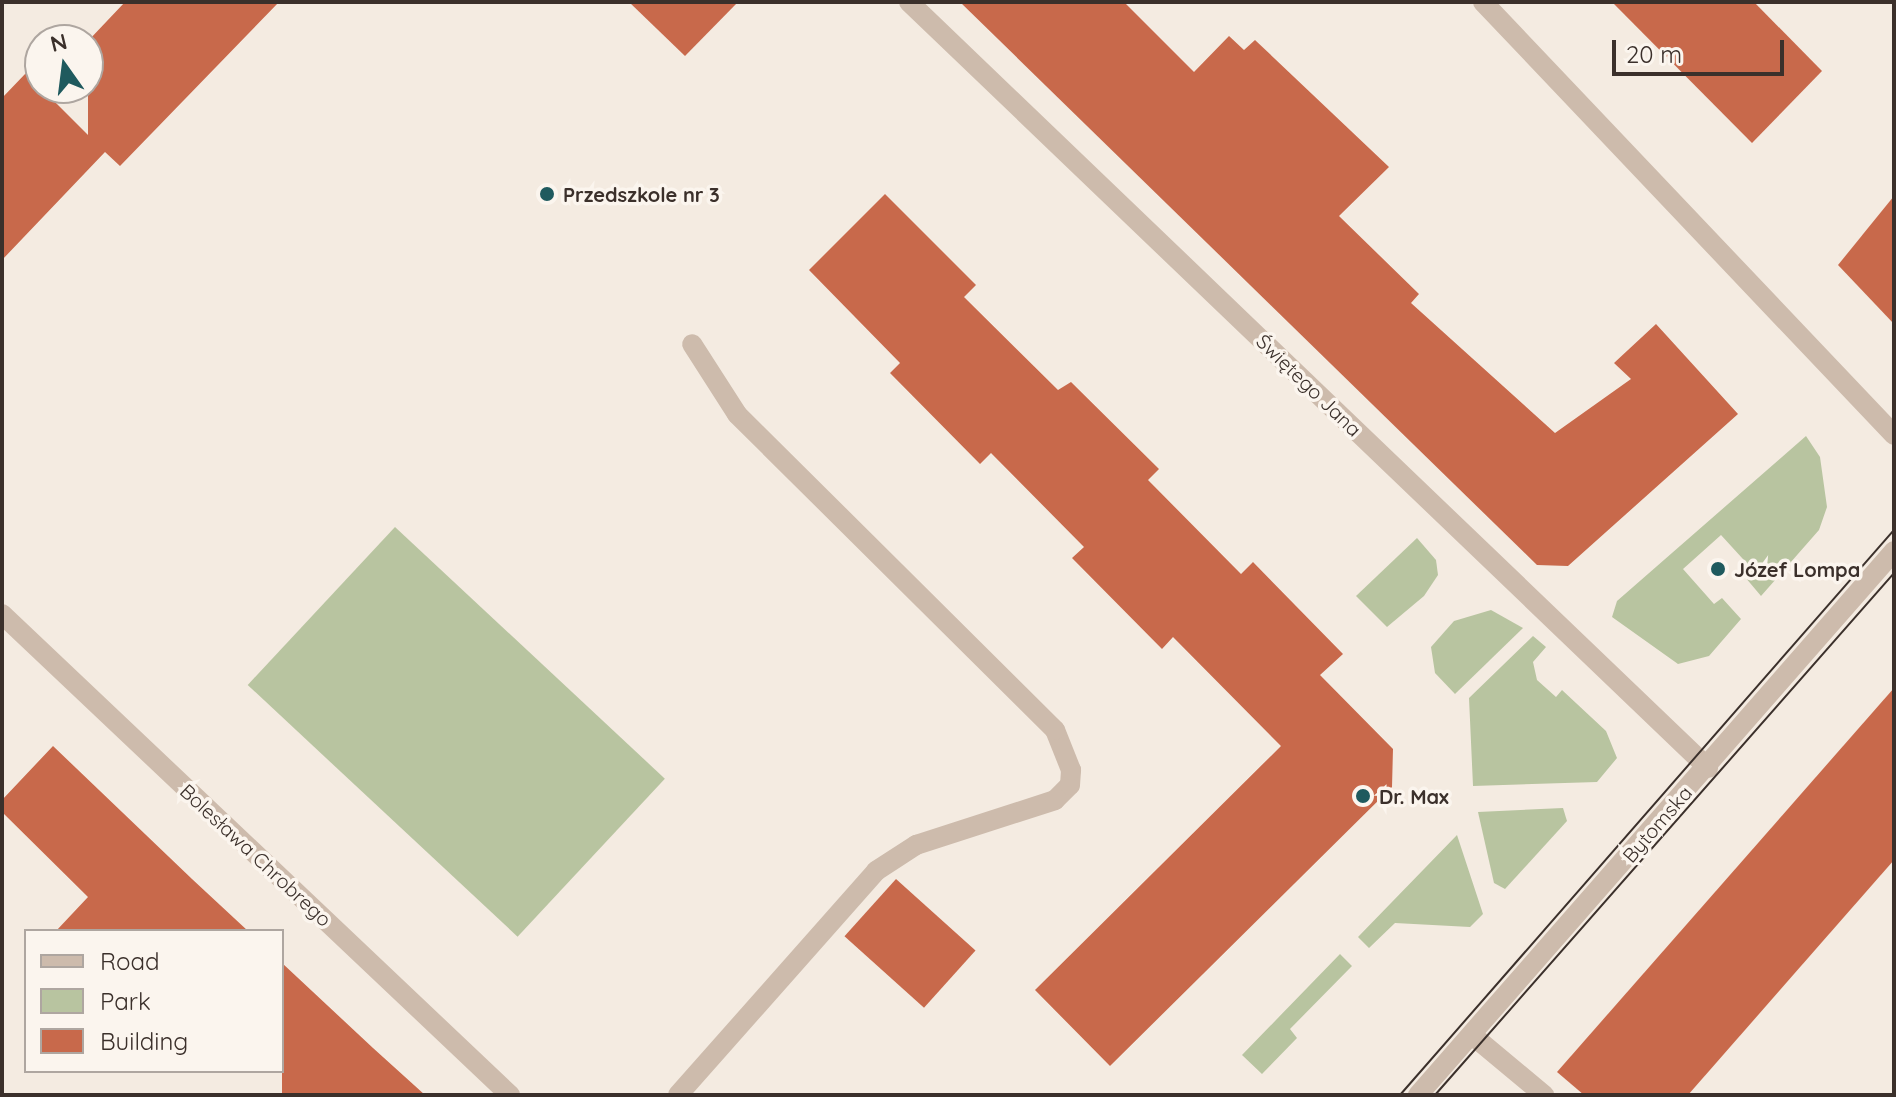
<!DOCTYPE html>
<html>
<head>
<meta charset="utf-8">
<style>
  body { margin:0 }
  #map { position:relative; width:1896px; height:1097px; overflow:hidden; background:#f4ebe1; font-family:Quicksand,sans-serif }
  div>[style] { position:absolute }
  .green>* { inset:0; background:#b8c4a0; transform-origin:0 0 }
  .building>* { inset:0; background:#c8694b; transform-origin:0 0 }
  .service>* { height:20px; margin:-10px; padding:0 10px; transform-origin:10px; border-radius:10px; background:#cdbbac }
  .minor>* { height:20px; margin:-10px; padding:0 10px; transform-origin:10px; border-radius:10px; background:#cdbbac }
  .tertiary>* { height:20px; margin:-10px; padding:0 10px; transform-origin:10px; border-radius:10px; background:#cdbbac }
  .tram>* { height:2px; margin:-1px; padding:0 1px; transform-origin:1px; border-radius:1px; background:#3b302b }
  .dots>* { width:22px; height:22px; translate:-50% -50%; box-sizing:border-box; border:4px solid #fbf5ee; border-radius:50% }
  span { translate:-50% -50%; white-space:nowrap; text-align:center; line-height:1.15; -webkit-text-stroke:7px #fbf5ee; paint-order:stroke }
  .poi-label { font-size:20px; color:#3b302b; font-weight:700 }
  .left { translate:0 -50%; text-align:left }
  .street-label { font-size:20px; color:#3b302b }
  .frame { position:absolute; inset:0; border:4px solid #3b302b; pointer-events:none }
  .legend { position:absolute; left:24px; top:929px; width:260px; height:144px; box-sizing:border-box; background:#fbf5ee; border:2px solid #aea6a0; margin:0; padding:10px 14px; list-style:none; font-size:24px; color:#3b302b }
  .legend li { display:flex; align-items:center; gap:16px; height:40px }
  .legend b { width:40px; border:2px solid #aea6a0 }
  .north { position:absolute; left:24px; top:24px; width:80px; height:80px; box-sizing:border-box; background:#fbf5ee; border:2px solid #aea6a0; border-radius:50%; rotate:346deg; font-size:22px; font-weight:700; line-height:32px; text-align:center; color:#3b302b }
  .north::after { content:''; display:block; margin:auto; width:28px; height:36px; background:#1f5a5e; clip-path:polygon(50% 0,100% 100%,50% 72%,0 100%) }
  .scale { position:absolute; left:1612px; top:40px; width:172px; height:36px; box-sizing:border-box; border:4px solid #3b302b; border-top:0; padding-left:10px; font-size:24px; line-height:28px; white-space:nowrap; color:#3b302b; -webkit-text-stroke:6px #fbf5ee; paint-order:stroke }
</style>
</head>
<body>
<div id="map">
  <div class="green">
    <div style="clip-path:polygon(1806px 436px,1820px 457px,1827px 507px,1819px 530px,1761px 596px,1745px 577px,1753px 570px,1721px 535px,1683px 569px,1714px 604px,1722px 598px,1741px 619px,1709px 656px,1678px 664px,1612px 617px,1617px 601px)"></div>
    <div style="left:395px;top:527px;width:369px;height:216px;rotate:43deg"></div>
    <div style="clip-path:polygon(1417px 538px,1436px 560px,1438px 575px,1424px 596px,1387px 627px,1356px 596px)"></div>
    <div style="clip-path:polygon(1491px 610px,1523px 628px,1455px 694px,1435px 673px,1431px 647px,1454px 621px)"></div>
    <div style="clip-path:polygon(1533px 636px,1546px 647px,1533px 662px,1537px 680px,1556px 697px,1562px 690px,1606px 731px,1617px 758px,1597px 782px,1473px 786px,1469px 698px)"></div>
    <div style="clip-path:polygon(1563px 808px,1567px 821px,1505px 889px,1494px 883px,1478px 812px)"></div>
    <div style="clip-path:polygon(1457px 835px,1483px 914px,1470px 927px,1395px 923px,1369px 948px,1358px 937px)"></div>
    <div style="clip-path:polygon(1340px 954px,1352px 966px,1290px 1029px,1297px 1038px,1262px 1074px,1242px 1055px)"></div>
  </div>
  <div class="building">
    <div style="clip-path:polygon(125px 2px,279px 2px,120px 166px,105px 152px,2px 260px,2px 98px,26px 73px,88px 135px,88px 41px)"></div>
    <div style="clip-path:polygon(629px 2px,738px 2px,685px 56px)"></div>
    <div style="clip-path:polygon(960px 2px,1124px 2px,1194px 72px,1229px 36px,1244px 50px,1255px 40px,1389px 167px,1339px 216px,1419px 294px,1411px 303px,1555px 433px,1631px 379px,1614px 363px,1656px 324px,1738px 414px,1568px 566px,1537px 565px)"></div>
    <div style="clip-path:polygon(1612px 2px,1754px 2px,1822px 71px,1752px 143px)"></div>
    <div style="clip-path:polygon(885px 194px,976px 285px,964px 297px,1058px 390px,1071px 382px,1159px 469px,1148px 480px,1241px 574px,1253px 562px,1343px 654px,1320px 675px,1393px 749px,1392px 787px,1110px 1066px,1035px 990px,1281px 746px,1173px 637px,1162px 649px,1072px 558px,1084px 547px,991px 453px,980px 464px,890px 373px,900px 363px,809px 270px)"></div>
    <div style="clip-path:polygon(1894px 196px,1894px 324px,1838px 265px)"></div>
    <div style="clip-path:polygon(1894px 688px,1894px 860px,1688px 1095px,1584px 1095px,1557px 1072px)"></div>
    <div style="clip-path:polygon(53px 746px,192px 879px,248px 931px,56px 931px,88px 897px,2px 812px,2px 800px)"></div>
    <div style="left:896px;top:879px;width:107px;height:77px;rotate:42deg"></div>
    <div style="clip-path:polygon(282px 963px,373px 1048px,425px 1095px,282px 1095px)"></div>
  </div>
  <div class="service">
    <div style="left:1472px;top:1035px;width:94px;rotate:39.8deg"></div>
    <div style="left:678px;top:1095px;width:299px;rotate:-48.5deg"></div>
    <div style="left:876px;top:871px;width:48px;rotate:-33deg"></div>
    <div style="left:916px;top:845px;width:146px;rotate:-17.9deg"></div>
    <div style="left:1055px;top:800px;width:21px;rotate:-45deg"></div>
    <div style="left:1070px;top:785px;width:15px;rotate:-86deg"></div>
    <div style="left:1071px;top:770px;width:43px;rotate:-111.8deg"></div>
    <div style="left:1055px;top:730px;width:448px;rotate:-135.2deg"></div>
    <div style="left:737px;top:414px;width:83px;rotate:-122.7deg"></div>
  </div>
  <div class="minor">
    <div style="left:909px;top:2px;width:1107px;rotate:43.79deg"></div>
    <div style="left:1483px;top:2px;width:597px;rotate:46.49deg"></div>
    <div style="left:2px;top:614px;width:700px;rotate:43.44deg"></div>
  </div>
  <div class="tertiary">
    <div style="left:1418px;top:1095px;width:723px;rotate:-48.81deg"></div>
  </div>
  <div class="tram">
    <div style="left:1400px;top:1095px;width:751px;rotate:-48.84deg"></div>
    <div style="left:1435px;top:1095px;width:695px;rotate:-48.67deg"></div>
  </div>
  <div class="dots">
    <div style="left:547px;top:194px;background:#1f5a5e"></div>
    <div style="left:1718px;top:569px;background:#1f5a5e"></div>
    <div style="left:1363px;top:796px;background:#1f5a5e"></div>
  </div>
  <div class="poi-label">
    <span class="left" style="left:563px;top:194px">Przedszkole nr 3</span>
    <span class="left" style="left:1734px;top:569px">Józef Lompa</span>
    <span class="left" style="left:1379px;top:796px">Dr. Max</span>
  </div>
  <div class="street-label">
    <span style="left:1309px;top:385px;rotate:44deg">Świętego Jana</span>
    <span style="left:1657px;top:824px;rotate:-49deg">Bytomska</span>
    <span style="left:256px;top:855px;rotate:43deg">Bolesława Chrobrego</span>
  </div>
  <div class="frame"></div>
  <ul class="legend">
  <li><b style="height:10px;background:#cdbbac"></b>Road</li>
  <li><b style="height:22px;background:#b8c4a0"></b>Park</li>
  <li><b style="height:22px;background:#c8694b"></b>Building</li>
  </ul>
  <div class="north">N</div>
  <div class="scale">20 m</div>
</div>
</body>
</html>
